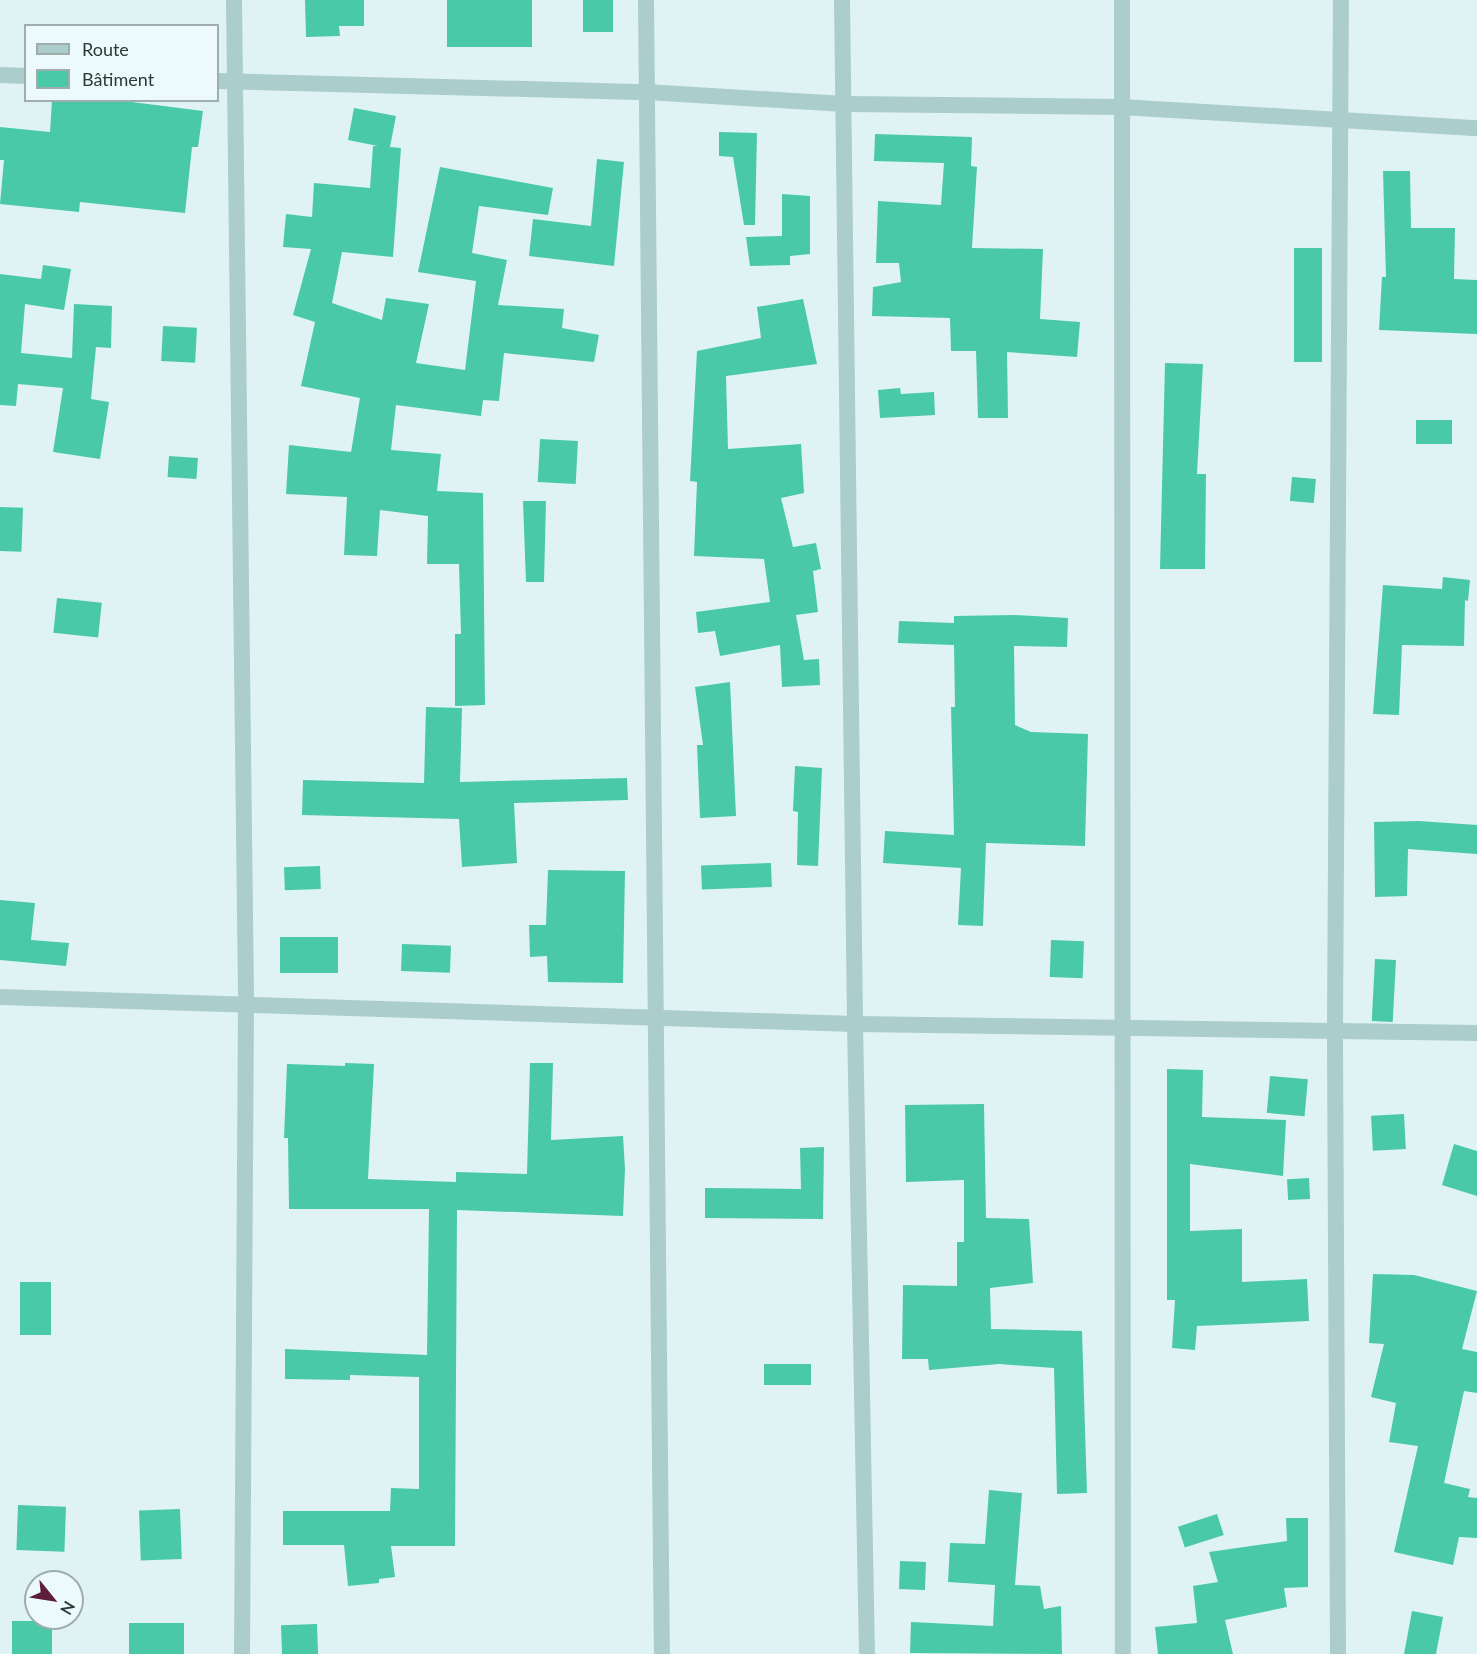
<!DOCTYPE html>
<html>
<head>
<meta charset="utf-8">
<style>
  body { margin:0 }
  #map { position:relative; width:1477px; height:1654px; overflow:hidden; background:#e0f3f4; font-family:Lato,sans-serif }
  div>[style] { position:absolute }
  .building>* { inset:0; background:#49c9a8; transform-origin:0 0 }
  .minor>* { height:16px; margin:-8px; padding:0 8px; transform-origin:8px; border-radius:8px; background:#abcdcb }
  span { translate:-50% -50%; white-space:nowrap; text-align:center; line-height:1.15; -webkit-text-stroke:4.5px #edfafb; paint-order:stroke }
  .legend { position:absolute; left:24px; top:24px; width:195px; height:78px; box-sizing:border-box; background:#edfafb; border:2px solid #9fadad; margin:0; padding:8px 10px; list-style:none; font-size:18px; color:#2a3a37 }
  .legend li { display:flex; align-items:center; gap:12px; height:30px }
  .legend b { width:30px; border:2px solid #9fadad }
  .north { position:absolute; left:24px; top:1570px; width:60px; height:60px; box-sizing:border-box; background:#edfafb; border:2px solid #9fadad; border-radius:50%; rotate:120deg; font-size:16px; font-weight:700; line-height:24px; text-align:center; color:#2a3a37 }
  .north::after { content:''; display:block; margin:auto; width:21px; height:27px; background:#5d1e39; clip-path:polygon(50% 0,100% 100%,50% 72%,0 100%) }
</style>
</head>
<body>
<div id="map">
  <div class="building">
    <div style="clip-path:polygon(305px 0,364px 0,364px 26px,339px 26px,340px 36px,306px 37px)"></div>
    <div style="left:447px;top:0;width:85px;height:47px"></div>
    <div style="left:583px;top:0;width:30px;height:32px"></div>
    <div style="clip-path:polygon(52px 100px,116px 100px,203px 111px,198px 147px,192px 147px,185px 213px,80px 202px,79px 212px,0 204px,4px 160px,0 160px,0 127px,50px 132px)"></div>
    <div style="clip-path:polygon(354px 108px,396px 116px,390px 147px,401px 148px,393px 257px,342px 252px,332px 303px,382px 320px,386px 298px,429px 304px,416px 363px,465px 370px,476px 281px,418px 272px,440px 167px,553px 188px,548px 215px,479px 206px,472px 253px,507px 260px,498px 305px,564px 309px,562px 328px,599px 335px,594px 362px,504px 353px,499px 401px,483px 400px,481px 416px,396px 405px,391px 450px,441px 454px,437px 491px,483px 493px,485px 705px,455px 706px,455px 634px,461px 634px,459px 564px,427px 564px,428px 516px,380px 510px,377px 556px,344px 555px,347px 497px,286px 494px,289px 445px,351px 452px,360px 398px,301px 386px,315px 322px,293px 315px,311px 249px,283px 247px,286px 214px,312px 217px,314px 183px,370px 188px,373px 146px,378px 146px,348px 140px)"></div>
    <div style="clip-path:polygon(719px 132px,757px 133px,755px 225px,744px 225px,733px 157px,719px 156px)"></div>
    <div style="clip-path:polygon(875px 134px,972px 137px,971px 166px,977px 167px,972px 248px,1043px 249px,1040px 319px,1080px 322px,1077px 357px,1007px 352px,1008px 418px,978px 418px,976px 351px,951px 351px,950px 318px,872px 316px,873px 287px,901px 282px,899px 263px,876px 263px,878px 201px,941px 205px,944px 163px,874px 161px)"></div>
    <div style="clip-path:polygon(597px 159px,624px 162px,614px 266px,529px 256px,533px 219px,591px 226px)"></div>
    <div style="clip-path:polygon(1383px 171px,1410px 171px,1411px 228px,1455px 228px,1454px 279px,1477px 280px,1477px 334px,1379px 330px,1382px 277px,1386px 277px)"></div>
    <div style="clip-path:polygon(782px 194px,810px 196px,810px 254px,790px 256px,790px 265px,750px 266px,746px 237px,782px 236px)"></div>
    <div style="left:1294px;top:248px;width:28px;height:114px"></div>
    <div style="clip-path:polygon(43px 265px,71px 269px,64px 310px,25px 304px,21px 353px,72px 358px,74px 304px,112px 306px,111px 348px,96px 347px,91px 399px,109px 402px,100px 459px,53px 452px,63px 388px,18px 384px,16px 406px,0 405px,0 274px,41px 279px)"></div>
    <div style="clip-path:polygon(803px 299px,817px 364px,726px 376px,728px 449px,801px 444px,804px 493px,781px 498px,793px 547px,816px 543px,821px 569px,813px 571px,818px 612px,796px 615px,804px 660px,819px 659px,820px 685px,782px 687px,780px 645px,720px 656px,715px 631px,698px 633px,696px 612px,770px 602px,764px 559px,694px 556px,697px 482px,690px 481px,697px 351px,761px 338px,757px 307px)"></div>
    <div style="left:163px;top:326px;width:34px;height:35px;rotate:3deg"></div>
    <div style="clip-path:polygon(1165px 363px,1203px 364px,1197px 474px,1206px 474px,1205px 569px,1160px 569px)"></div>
    <div style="clip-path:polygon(900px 388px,901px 394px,934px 392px,935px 415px,880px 418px,878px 390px)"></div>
    <div style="left:1452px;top:420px;width:24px;height:36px;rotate:90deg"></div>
    <div style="left:540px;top:439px;width:38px;height:43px;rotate:3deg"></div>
    <div style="left:169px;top:456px;width:29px;height:21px;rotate:4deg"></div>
    <div style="left:1292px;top:477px;width:24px;height:24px;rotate:5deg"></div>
    <div style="clip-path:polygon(523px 501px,546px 501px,544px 582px,526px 582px)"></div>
    <div style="left:0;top:507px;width:23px;height:44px;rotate:2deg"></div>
    <div style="clip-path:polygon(1443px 577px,1470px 580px,1468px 601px,1465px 600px,1464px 646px,1402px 645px,1399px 715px,1373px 714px,1383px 585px,1442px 589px)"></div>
    <div style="left:57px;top:598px;width:45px;height:35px;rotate:6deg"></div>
    <div style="clip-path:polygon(1014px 615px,1068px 618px,1067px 647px,1014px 646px,1015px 725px,1031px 732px,1088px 734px,1085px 846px,986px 843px,983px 926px,958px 925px,961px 868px,883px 863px,885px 831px,954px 835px,951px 707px,955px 707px,954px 645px,898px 643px,899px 621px,954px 623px,954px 616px)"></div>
    <div style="clip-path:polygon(730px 682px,736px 816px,700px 818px,697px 745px,703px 745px,695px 687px)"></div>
    <div style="clip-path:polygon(426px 707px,462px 708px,460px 782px,627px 778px,628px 800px,514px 803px,517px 863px,462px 867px,459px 819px,302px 815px,303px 780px,424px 783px)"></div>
    <div style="clip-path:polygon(795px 766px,822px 768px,818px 866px,797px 865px,798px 812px,793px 811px)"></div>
    <div style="clip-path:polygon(1419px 821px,1477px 825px,1477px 854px,1408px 849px,1407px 896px,1375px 897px,1374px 822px)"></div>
    <div style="left:771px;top:863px;width:24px;height:70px;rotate:88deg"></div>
    <div style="left:320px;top:866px;width:23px;height:36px;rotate:88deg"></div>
    <div style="clip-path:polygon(548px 870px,625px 871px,623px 983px,548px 982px,547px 956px,530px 957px,529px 925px,546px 925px)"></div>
    <div style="clip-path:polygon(0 900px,35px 903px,31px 940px,69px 943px,66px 966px,0 960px)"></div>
    <div style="left:280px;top:937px;width:58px;height:36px"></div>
    <div style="left:1051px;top:940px;width:33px;height:37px;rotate:2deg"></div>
    <div style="left:402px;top:944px;width:49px;height:27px;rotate:2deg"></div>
    <div style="left:1375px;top:959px;width:21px;height:62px;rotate:3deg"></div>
    <div style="clip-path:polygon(345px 1063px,374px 1064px,368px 1179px,456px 1182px,456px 1172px,527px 1174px,530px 1063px,553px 1063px,551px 1140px,623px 1136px,625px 1169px,623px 1216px,457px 1210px,455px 1546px,391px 1546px,395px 1577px,379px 1579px,379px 1583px,348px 1586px,344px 1545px,283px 1545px,283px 1511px,390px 1511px,391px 1488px,419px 1489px,419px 1377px,350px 1375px,350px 1380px,285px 1379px,285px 1349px,427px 1355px,429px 1209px,289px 1209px,288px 1138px,284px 1138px,287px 1064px,345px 1066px)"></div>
    <div style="clip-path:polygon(1167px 1069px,1203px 1070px,1202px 1117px,1286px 1120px,1283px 1176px,1190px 1164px,1190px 1231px,1242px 1229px,1242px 1282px,1307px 1279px,1309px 1321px,1197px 1326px,1195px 1350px,1172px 1348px,1175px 1300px,1167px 1300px)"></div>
    <div style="left:1270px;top:1076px;width:38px;height:37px;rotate:5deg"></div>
    <div style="clip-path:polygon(984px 1104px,986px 1218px,1029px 1219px,1033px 1283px,990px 1288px,991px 1329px,1082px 1331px,1087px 1493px,1057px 1494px,1054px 1368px,999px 1364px,929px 1370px,928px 1359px,902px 1359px,903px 1285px,957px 1286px,957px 1242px,964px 1242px,964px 1180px,906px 1182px,905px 1105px)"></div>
    <div style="left:1404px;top:1114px;width:35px;height:33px;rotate:87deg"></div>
    <div style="clip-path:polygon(1454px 1144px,1477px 1151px,1477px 1196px,1442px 1185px)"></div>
    <div style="clip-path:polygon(824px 1147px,823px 1219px,705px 1218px,705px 1188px,801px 1189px,800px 1148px)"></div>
    <div style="left:1309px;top:1178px;width:21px;height:22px;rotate:87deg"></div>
    <div style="clip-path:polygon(1373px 1274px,1414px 1275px,1477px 1291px,1462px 1349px,1477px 1352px,1477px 1393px,1464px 1391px,1444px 1483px,1470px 1489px,1468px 1497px,1477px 1498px,1477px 1538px,1459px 1537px,1453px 1565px,1394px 1552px,1418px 1446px,1389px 1442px,1396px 1403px,1371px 1397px,1384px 1344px,1369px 1343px)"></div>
    <div style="left:20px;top:1282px;width:31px;height:53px"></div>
    <div style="left:764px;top:1364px;width:47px;height:21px"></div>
    <div style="clip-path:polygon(989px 1490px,1022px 1493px,1015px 1585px,1040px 1586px,1044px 1609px,1061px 1606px,1062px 1654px,910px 1653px,911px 1622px,993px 1626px,995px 1585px,948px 1582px,950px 1543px,985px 1544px)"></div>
    <div style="left:18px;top:1505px;width:48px;height:45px;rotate:2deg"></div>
    <div style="left:180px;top:1509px;width:50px;height:41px;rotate:88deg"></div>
    <div style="left:1217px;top:1514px;width:22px;height:41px;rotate:72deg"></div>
    <div style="clip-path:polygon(1286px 1518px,1308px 1518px,1308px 1587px,1284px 1588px,1287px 1607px,1225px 1620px,1233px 1654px,1158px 1654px,1155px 1627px,1197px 1623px,1193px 1586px,1218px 1582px,1209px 1552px,1287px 1541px)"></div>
    <div style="left:900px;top:1561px;width:26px;height:28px;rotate:2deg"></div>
    <div style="clip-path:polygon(1412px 1611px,1443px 1617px,1436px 1654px,1404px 1654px)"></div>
    <div style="left:12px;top:1621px;width:40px;height:33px"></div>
    <div style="left:129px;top:1623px;width:55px;height:31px"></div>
    <div style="left:317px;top:1624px;width:30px;height:36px;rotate:88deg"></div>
  </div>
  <div class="minor">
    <div style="left:234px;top:0;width:1002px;rotate:89.31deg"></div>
    <div style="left:246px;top:1002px;width:652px;rotate:90.35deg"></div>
    <div style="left:646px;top:0;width:1654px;rotate:89.45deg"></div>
    <div style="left:842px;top:0;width:1024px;rotate:89.27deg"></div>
    <div style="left:855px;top:1024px;width:630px;rotate:88.91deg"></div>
    <div style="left:1122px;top:0;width:1654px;rotate:89.97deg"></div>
    <div style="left:0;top:75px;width:26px;rotate:2deg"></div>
    <div style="left:218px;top:81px;width:429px;rotate:1.5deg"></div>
    <div style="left:647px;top:92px;width:198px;rotate:3.5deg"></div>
    <div style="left:845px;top:104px;width:276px;rotate:0.6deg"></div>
    <div style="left:1121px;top:107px;width:357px;rotate:3.4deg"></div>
    <div style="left:0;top:997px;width:855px;rotate:1.81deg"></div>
    <div style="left:855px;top:1024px;width:622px;rotate:0.83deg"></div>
    <div style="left:1338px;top:1654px;width:624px;rotate:-90.28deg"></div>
    <div style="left:1335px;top:1030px;width:1030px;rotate:-89.67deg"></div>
  </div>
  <ul class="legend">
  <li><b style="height:8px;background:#abcdcb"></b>Route</li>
  <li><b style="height:16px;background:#49c9a8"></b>Bâtiment</li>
  </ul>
  <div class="north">N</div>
</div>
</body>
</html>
